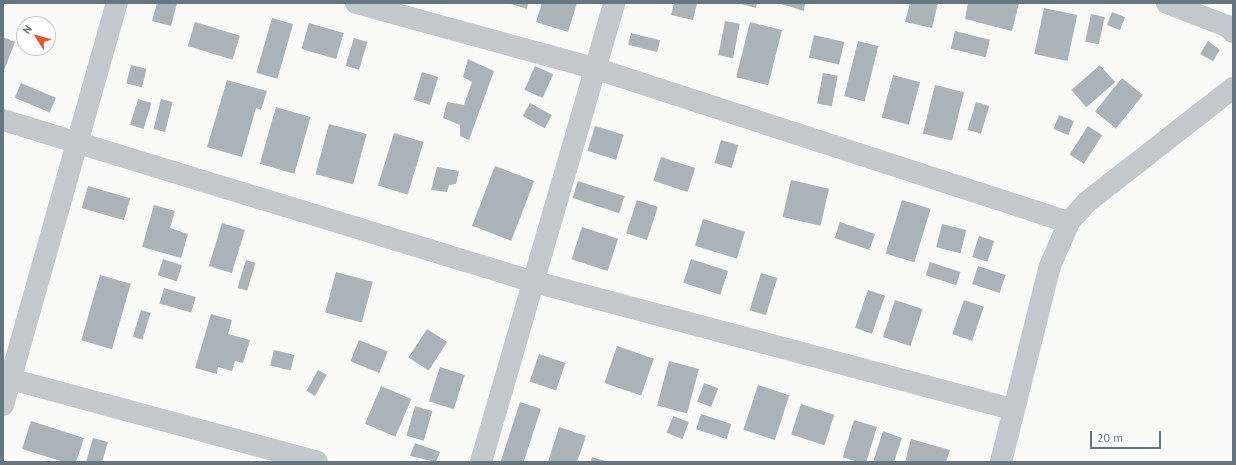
<!DOCTYPE html>
<html>
<head>
<meta charset="utf-8">
<style>
  body { margin:0 }
  #map { position:relative; width:1236px; height:465px; overflow:hidden; background:#fafaf8; font-family:"PT Sans",sans-serif }
  div>[style] { position:absolute }
  .building>* { inset:0; background:#aab3b9; transform-origin:0 0 }
  .street>* { height:22px; margin:-11px; padding:0 11px; transform-origin:11px; border-radius:11px; background:#c3c8cc }
  span { translate:-50% -50%; white-space:nowrap; text-align:center; line-height:1.15; -webkit-text-stroke:4px #fff; paint-order:stroke }
  .frame { position:absolute; inset:0; border:4px solid #657683; pointer-events:none }
  .north { position:absolute; left:16px; top:16px; width:40px; height:40px; box-sizing:border-box; background:#fff; border:1px solid #c1c8cd; border-radius:50%; rotate:307deg; font-size:11px; font-weight:700; line-height:16px; text-align:center; color:#657683 }
  .north::after { content:''; display:block; margin:auto; width:14px; height:18px; background:#e4572e; clip-path:polygon(50% 0,100% 100%,50% 72%,0 100%) }
  .scale { position:absolute; left:1090px; top:431px; width:71px; height:18px; box-sizing:border-box; border:2px solid #657683; border-top:0; padding-left:5px; font-size:12px; line-height:14px; white-space:nowrap; color:#657683; -webkit-text-stroke:3px #fff; paint-order:stroke }
</style>
</head>
<body>
<div id="map">
  <div class="building">
    <div style="clip-path:polygon(157px 3px,177px 3px,171px 26px,152px 21px)"></div>
    <div style="clip-path:polygon(508px 3px,528px 3px,527px 9px)"></div>
    <div style="clip-path:polygon(542px 3px,577px 3px,568px 32px,536px 22px)"></div>
    <div style="clip-path:polygon(674px 3px,697px 3px,693px 20px,671px 15px)"></div>
    <div style="clip-path:polygon(738px 3px,757px 3px,756px 8px)"></div>
    <div style="clip-path:polygon(778px 3px,805px 3px,804px 11px)"></div>
    <div style="clip-path:polygon(910px 3px,938px 3px,932px 28px,905px 22px)"></div>
    <div style="clip-path:polygon(968px 3px,1019px 3px,1012px 31px,965px 19px)"></div>
    <div style="left:1044px;top:8px;width:34px;height:47px;rotate:12deg"></div>
    <div style="left:1112px;top:12px;width:14px;height:14px;rotate:21deg"></div>
    <div style="left:1091px;top:14px;width:14px;height:28px;rotate:12deg"></div>
    <div style="left:272px;top:18px;width:22px;height:57px;rotate:16deg"></div>
    <div style="left:725px;top:21px;width:15px;height:35px;rotate:11deg"></div>
    <div style="left:195px;top:22px;width:47px;height:25px;rotate:17deg"></div>
    <div style="left:750px;top:22px;width:33px;height:57px;rotate:14deg"></div>
    <div style="left:309px;top:23px;width:36px;height:27px;rotate:16deg"></div>
    <div style="left:955px;top:31px;width:36px;height:18px;rotate:14deg"></div>
    <div style="left:631px;top:33px;width:30px;height:12px;rotate:14deg"></div>
    <div style="left:814px;top:35px;width:31px;height:23px;rotate:13deg"></div>
    <div style="clip-path:polygon(3px 37px,15px 42px,3px 73px)"></div>
    <div style="left:354px;top:38px;width:14px;height:29px;rotate:17deg"></div>
    <div style="left:858px;top:41px;width:21px;height:57px;rotate:14deg"></div>
    <div style="clip-path:polygon(1208px 41px,1220px 50px,1213px 61px,1200px 54px)"></div>
    <div style="clip-path:polygon(468px 59px,494px 71px,469px 140px,460px 136px,460px 125px,443px 118px,447px 102px,464px 105px,472px 82px,463px 77px)"></div>
    <div style="left:131px;top:65px;width:16px;height:19px;rotate:14deg"></div>
    <div style="left:1100px;top:65px;width:23px;height:38px;rotate:49deg"></div>
    <div style="left:535px;top:66px;width:20px;height:26px;rotate:24deg"></div>
    <div style="left:422px;top:72px;width:17px;height:29px;rotate:17deg"></div>
    <div style="left:823px;top:73px;width:15px;height:31px;rotate:11deg"></div>
    <div style="left:893px;top:75px;width:28px;height:44px;rotate:15deg"></div>
    <div style="left:1122px;top:78px;width:27px;height:43px;rotate:39deg"></div>
    <div style="clip-path:polygon(227px 80px,267px 91px,261px 110px,256px 108px,242px 157px,207px 147px)"></div>
    <div style="left:21px;top:83px;width:38px;height:16px;rotate:23deg"></div>
    <div style="left:935px;top:85px;width:30px;height:50px;rotate:14deg"></div>
    <div style="left:138px;top:99px;width:14px;height:27px;rotate:17deg"></div>
    <div style="left:161px;top:99px;width:12px;height:31px;rotate:14deg"></div>
    <div style="left:976px;top:102px;width:14px;height:29px;rotate:17deg"></div>
    <div style="left:530px;top:103px;width:25px;height:15px;rotate:29deg"></div>
    <div style="left:276px;top:107px;width:36px;height:59px;rotate:16deg"></div>
    <div style="left:1059px;top:115px;width:16px;height:15px;rotate:22deg"></div>
    <div style="left:329px;top:124px;width:39px;height:52px;rotate:15deg"></div>
    <div style="left:595px;top:126px;width:30px;height:26px;rotate:17deg"></div>
    <div style="left:1088px;top:126px;width:17px;height:34px;rotate:33deg"></div>
    <div style="left:394px;top:133px;width:31px;height:55px;rotate:17deg"></div>
    <div style="left:721px;top:140px;width:18px;height:24px;rotate:16deg"></div>
    <div style="left:661px;top:157px;width:36px;height:25px;rotate:18deg"></div>
    <div style="left:495px;top:166px;width:42px;height:64px;rotate:21deg"></div>
    <div style="clip-path:polygon(437px 167px,459px 171px,456px 184px,449px 185px,447px 192px,431px 190px)"></div>
    <div style="left:791px;top:180px;width:39px;height:38px;rotate:13deg"></div>
    <div style="left:578px;top:181px;width:49px;height:18px;rotate:18deg"></div>
    <div style="left:88px;top:186px;width:44px;height:23px;rotate:16deg"></div>
    <div style="left:637px;top:200px;width:22px;height:35px;rotate:18deg"></div>
    <div style="left:902px;top:200px;width:30px;height:56px;rotate:17deg"></div>
    <div style="clip-path:polygon(154px 205px,175px 211px,170px 228px,188px 234px,181px 258px,142px 247px)"></div>
    <div style="left:703px;top:219px;width:44px;height:28px;rotate:17deg"></div>
    <div style="left:840px;top:222px;width:37px;height:17px;rotate:19deg"></div>
    <div style="left:222px;top:223px;width:24px;height:45px;rotate:17deg"></div>
    <div style="left:942px;top:224px;width:25px;height:24px;rotate:14deg"></div>
    <div style="left:582px;top:227px;width:38px;height:34px;rotate:18deg"></div>
    <div style="left:979px;top:236px;width:16px;height:22px;rotate:18deg"></div>
    <div style="left:163px;top:259px;width:20px;height:17px;rotate:18deg"></div>
    <div style="left:691px;top:259px;width:39px;height:25px;rotate:18deg"></div>
    <div style="left:246px;top:260px;width:10px;height:29px;rotate:17deg"></div>
    <div style="left:930px;top:262px;width:32px;height:14px;rotate:18deg"></div>
    <div style="left:978px;top:266px;width:29px;height:19px;rotate:18deg"></div>
    <div style="left:336px;top:272px;width:38px;height:42px;rotate:15deg"></div>
    <div style="left:761px;top:273px;width:17px;height:39px;rotate:17deg"></div>
    <div style="left:100px;top:275px;width:32px;height:68px;rotate:16deg"></div>
    <div style="left:164px;top:288px;width:33px;height:16px;rotate:16deg"></div>
    <div style="left:868px;top:290px;width:18px;height:40px;rotate:19deg"></div>
    <div style="left:895px;top:300px;width:29px;height:39px;rotate:18deg"></div>
    <div style="left:964px;top:300px;width:21px;height:36px;rotate:19deg"></div>
    <div style="left:141px;top:310px;width:10px;height:28px;rotate:17deg"></div>
    <div style="clip-path:polygon(211px 314px,232px 320px,228px 334px,250px 340px,243px 363px,235px 361px,232px 371px,218px 367px,217px 374px,195px 368px)"></div>
    <div style="left:427px;top:329px;width:24px;height:34px;rotate:33deg"></div>
    <div style="left:359px;top:340px;width:31px;height:23px;rotate:22deg"></div>
    <div style="left:617px;top:346px;width:39px;height:39px;rotate:19deg"></div>
    <div style="left:274px;top:350px;width:21px;height:16px;rotate:14deg"></div>
    <div style="left:539px;top:354px;width:28px;height:29px;rotate:19deg"></div>
    <div style="left:669px;top:361px;width:31px;height:46px;rotate:15deg"></div>
    <div style="left:440px;top:367px;width:26px;height:36px;rotate:18deg"></div>
    <div style="left:318px;top:370px;width:10px;height:24px;rotate:29deg"></div>
    <div style="left:704px;top:383px;width:15px;height:20px;rotate:20deg"></div>
    <div style="left:758px;top:385px;width:33px;height:47px;rotate:18deg"></div>
    <div style="left:381px;top:386px;width:33px;height:41px;rotate:23deg"></div>
    <div style="left:520px;top:402px;width:22px;height:63px;rotate:18deg"></div>
    <div style="left:801px;top:404px;width:35px;height:32px;rotate:18deg"></div>
    <div style="left:415px;top:406px;width:18px;height:31px;rotate:16deg"></div>
    <div style="left:701px;top:414px;width:32px;height:16px;rotate:18deg"></div>
    <div style="left:673px;top:416px;width:17px;height:18px;rotate:21deg"></div>
    <div style="left:854px;top:420px;width:24px;height:39px;rotate:17deg"></div>
    <div style="clip-path:polygon(31px 421px,84px 438px,76px 462px,64px 462px,22px 449px)"></div>
    <div style="clip-path:polygon(559px 427px,586px 436px,577px 462px,548px 462px)"></div>
    <div style="clip-path:polygon(883px 431px,902px 438px,894px 462px,873px 462px)"></div>
    <div style="clip-path:polygon(93px 438px,108px 442px,102px 462px,86px 462px)"></div>
    <div style="clip-path:polygon(911px 439px,950px 450px,946px 462px,905px 462px)"></div>
    <div style="clip-path:polygon(415px 443px,440px 452px,436px 462px,410px 456px)"></div>
    <div style="clip-path:polygon(592px 457px,608px 462px,591px 462px)"></div>
  </div>
  <div class="street">
    <div style="left:356px;top:3px;width:247px;rotate:15.3deg"></div>
    <div style="left:594px;top:68px;width:499px;rotate:18deg"></div>
    <div style="left:1167px;top:3px;width:64px;rotate:21deg"></div>
    <div style="left:1227px;top:26px;width:8px;rotate:45deg"></div>
    <div style="left:3px;top:120px;width:552px;rotate:16.96deg"></div>
    <div style="left:531px;top:281px;width:499px;rotate:14.9deg"></div>
    <div style="left:3px;top:377px;width:325px;rotate:15.1deg"></div>
    <div style="left:3px;top:405px;width:418px;rotate:-74.2deg"></div>
    <div style="left:481px;top:462px;width:478px;rotate:-73.8deg"></div>
    <div style="left:1001px;top:462px;width:202px;rotate:-76deg"></div>
    <div style="left:1050px;top:266px;width:48px;rotate:-66.6deg"></div>
    <div style="left:1069px;top:222px;width:27px;rotate:-48deg"></div>
    <div style="left:1087px;top:202px;width:185px;rotate:-38deg"></div>
  </div>
  <div class="frame"></div>
  <div class="north">N</div>
  <div class="scale">20 m</div>
</div>
</body>
</html>
